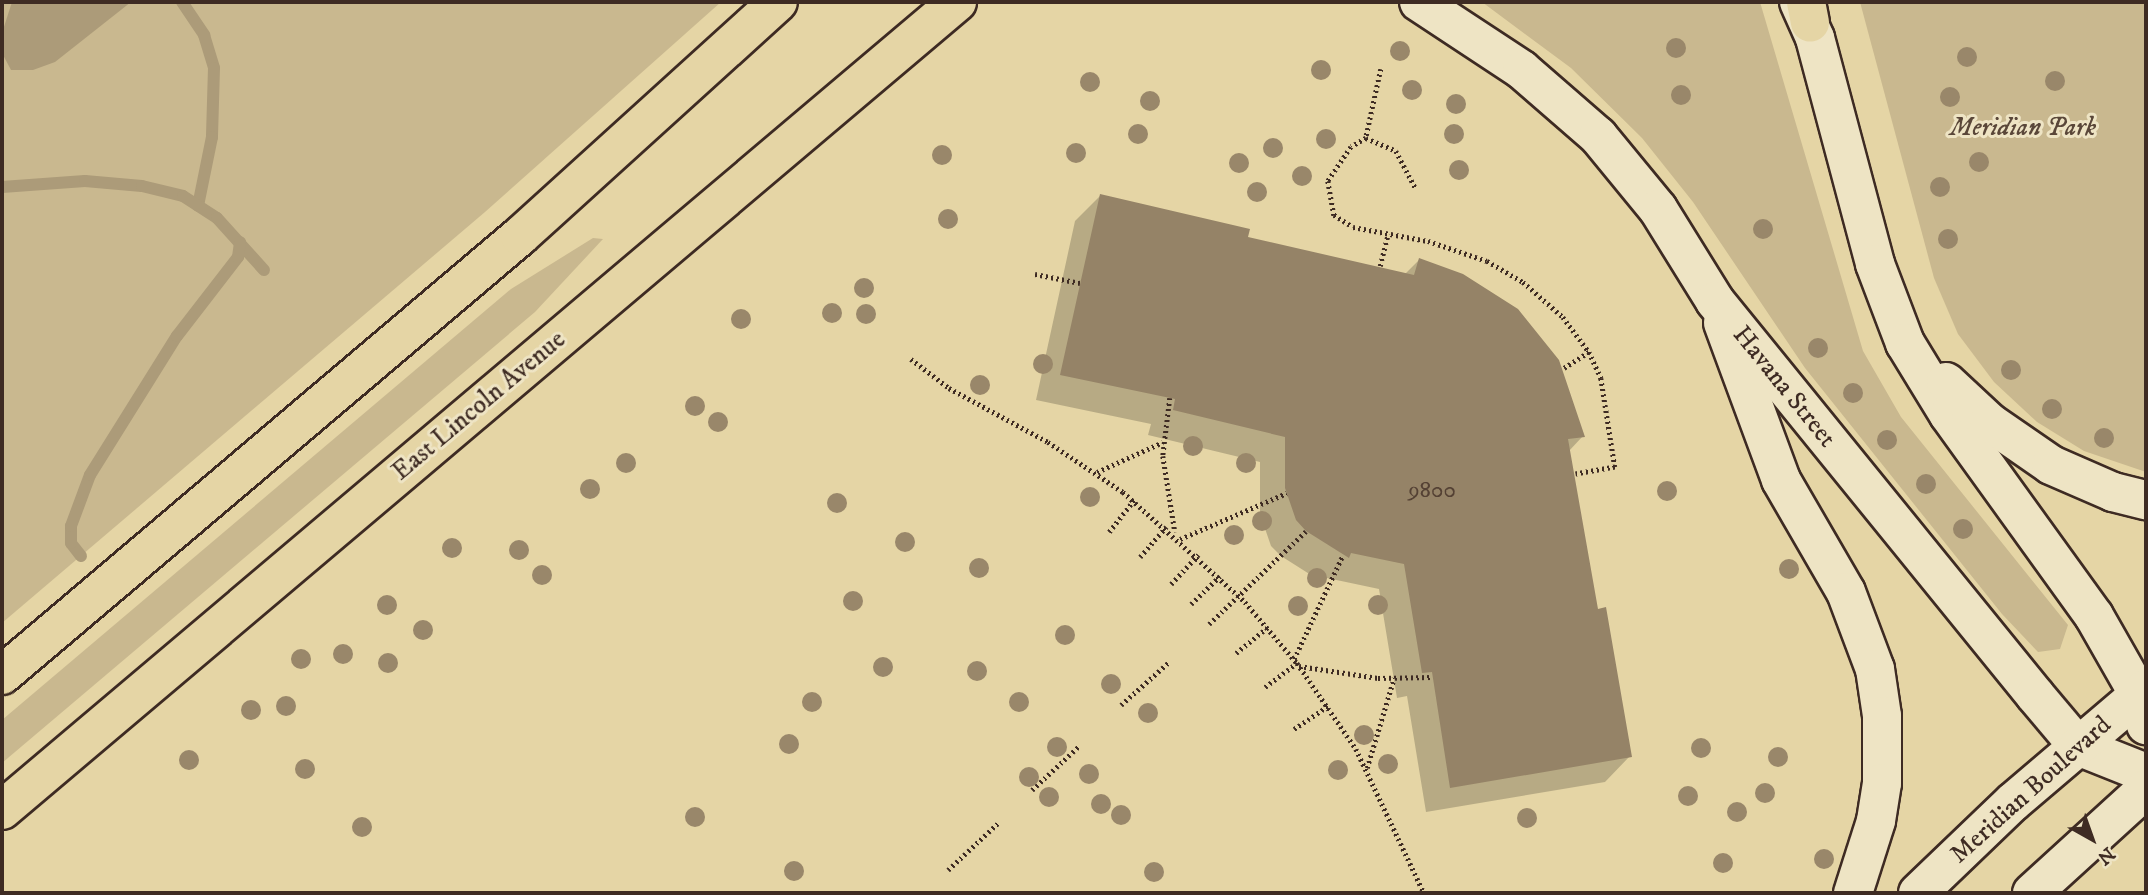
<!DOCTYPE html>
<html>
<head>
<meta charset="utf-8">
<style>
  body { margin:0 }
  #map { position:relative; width:2148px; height:895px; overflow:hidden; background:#e5d5a5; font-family:"IM FELL DW Pica",serif }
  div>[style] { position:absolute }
  .green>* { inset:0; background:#c9b88f }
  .water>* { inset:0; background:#ac9b79 }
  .shadow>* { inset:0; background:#0003 }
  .stream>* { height:12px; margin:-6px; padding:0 6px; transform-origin:6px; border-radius:6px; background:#ac9b79 }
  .building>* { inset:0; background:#958367 }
  .path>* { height:4.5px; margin-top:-2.25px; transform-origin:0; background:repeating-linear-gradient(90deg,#3e2b23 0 2px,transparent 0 5.5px) }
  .roads { filter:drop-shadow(2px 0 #3e2b23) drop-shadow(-2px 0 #3e2b23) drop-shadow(0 2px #3e2b23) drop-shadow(0 -2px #3e2b23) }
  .secondary>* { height:38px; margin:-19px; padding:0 19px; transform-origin:19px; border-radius:19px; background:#eee4c4 }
  .primary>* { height:38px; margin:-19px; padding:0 19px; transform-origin:19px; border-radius:19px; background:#e5d5a5 }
  .trees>* { width:20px; height:20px; margin:-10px; border-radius:50%; background:#99876a }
  span { translate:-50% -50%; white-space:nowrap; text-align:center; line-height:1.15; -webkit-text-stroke:6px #eee4c4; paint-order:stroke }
  .number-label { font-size:23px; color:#544134 }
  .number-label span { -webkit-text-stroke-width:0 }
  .park-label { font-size:26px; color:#5a4739; font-style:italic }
  .street-label { font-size:26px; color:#3e2b23 }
  .frame { position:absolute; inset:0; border:4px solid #3e2b23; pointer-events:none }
  .north { position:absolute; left:2057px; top:804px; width:70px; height:70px; -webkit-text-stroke:5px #eee4c4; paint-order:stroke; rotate:140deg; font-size:19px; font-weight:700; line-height:28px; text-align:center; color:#3e2b23 }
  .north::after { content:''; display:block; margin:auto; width:24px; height:32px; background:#3e2b23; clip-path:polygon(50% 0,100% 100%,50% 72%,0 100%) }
</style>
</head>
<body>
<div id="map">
  <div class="green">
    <div style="clip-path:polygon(2px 2px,721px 2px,485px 212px,2px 623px)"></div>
    <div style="clip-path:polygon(1482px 2px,1760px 2px,1863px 351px,1901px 417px,2068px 625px,2060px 649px,2038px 652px,2002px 614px,1805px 368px,1693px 202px,1642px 138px,1571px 68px)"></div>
    <div style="clip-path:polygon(1860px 2px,2146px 2px,2146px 472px,2084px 451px,2037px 422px,1994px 382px,1958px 334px,1934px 278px)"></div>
    <div style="clip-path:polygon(593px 238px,603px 239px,535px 312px,2px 763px,2px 720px,511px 289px)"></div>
  </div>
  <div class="water">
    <div style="clip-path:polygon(12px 2px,131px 2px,55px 62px,33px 70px,11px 70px,2px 53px,2px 33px)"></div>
  </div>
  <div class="shadow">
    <div style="clip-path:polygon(1100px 196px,1245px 239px,1405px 274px,1419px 260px,1583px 436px,1568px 452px,1596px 611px,1630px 756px,1605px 782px,1426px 812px,1407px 696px,1397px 698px,1379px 589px,1327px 578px,1322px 582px,1281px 556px,1271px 546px,1260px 514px,1260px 462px,1148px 435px,1151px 424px,1036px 400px,1075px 221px)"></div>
  </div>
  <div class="stream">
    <div style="left:182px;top:2px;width:40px;rotate:56deg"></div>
    <div style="left:204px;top:35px;width:34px;rotate:73deg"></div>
    <div style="left:214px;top:68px;width:69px;rotate:91.7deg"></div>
    <div style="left:212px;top:137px;width:70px;rotate:101.5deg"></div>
    <div style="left:2px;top:187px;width:83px;rotate:-4.1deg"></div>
    <div style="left:85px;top:181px;width:57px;rotate:5deg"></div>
    <div style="left:142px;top:186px;width:42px;rotate:13.7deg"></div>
    <div style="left:183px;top:196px;width:40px;rotate:32.9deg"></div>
    <div style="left:217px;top:218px;width:70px;rotate:47.9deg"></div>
    <div style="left:81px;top:556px;width:16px;rotate:-128deg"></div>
    <div style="left:71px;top:543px;width:17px;rotate:-90deg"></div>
    <div style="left:71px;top:526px;width:54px;rotate:-69.6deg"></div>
    <div style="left:90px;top:475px;width:164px;rotate:-58deg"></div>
    <div style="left:177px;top:336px;width:100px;rotate:-52.3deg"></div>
    <div style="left:238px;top:257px;width:15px;rotate:-82deg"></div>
  </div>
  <div class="building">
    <div style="clip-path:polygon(1100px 194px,1250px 229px,1248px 237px,1414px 275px,1419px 258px,1463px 274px,1518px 309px,1559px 360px,1585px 437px,1568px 439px,1598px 609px,1606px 607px,1632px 757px,1450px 788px,1432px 672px,1422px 673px,1404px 564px,1351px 553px,1349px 558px,1306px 531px,1296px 520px,1285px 488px,1285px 437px,1173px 410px,1175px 399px,1060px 375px)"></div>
  </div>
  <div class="path">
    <div style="left:1381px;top:69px;width:71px;rotate:102.3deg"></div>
    <div style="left:1366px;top:138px;width:17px;rotate:149deg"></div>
    <div style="left:1351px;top:147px;width:41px;rotate:124.1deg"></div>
    <div style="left:1328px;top:181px;width:35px;rotate:80deg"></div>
    <div style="left:1334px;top:215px;width:22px;rotate:32deg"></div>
    <div style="left:1353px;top:227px;width:76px;rotate:10.6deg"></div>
    <div style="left:1428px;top:241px;width:62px;rotate:18.7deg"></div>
    <div style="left:1487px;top:261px;width:42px;rotate:30.3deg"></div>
    <div style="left:1523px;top:282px;width:53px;rotate:41.2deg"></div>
    <div style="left:1563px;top:317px;width:44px;rotate:53.4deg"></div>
    <div style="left:1589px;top:352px;width:29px;rotate:65deg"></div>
    <div style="left:1601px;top:378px;width:90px;rotate:81.1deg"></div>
    <div style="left:1615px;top:467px;width:40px;rotate:170deg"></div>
    <div style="left:1366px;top:138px;width:33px;rotate:23deg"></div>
    <div style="left:1396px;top:151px;width:41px;rotate:62.2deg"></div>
    <div style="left:1380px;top:266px;width:33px;rotate:-76deg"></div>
    <div style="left:1035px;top:274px;width:46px;rotate:11.3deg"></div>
    <div style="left:911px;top:359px;width:48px;rotate:37.3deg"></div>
    <div style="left:949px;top:388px;width:113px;rotate:28.6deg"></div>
    <div style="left:1048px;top:442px;width:90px;rotate:33.7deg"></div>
    <div style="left:1123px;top:492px;width:164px;rotate:42deg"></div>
    <div style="left:1245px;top:602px;width:80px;rotate:49.6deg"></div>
    <div style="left:1297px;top:663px;width:104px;rotate:55.5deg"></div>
    <div style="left:1356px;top:749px;width:159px;rotate:64.7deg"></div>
    <div style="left:1564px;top:368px;width:30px;rotate:-33deg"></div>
    <div style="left:1170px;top:398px;width:58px;rotate:96.9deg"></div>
    <div style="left:1163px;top:456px;width:77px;rotate:81deg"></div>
    <div style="left:1097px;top:472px;width:72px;rotate:-24.4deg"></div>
    <div style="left:1109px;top:532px;width:41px;rotate:-52deg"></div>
    <div style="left:1180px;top:539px;width:116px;rotate:-23.3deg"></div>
    <div style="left:1140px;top:557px;width:40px;rotate:-49deg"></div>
    <div style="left:1171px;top:584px;width:40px;rotate:-47deg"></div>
    <div style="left:1191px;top:604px;width:40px;rotate:-44deg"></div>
    <div style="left:1209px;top:624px;width:134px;rotate:-43.8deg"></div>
    <div style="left:1236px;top:653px;width:41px;rotate:-39.1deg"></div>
    <div style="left:1294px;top:659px;width:115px;rotate:-64.8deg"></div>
    <div style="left:1299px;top:666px;width:80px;rotate:8.6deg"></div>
    <div style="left:1378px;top:678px;width:55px;rotate:-1deg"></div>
    <div style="left:1265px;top:687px;width:40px;rotate:-37deg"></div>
    <div style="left:1121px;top:705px;width:63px;rotate:-41.8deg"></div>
    <div style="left:1294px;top:729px;width:41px;rotate:-34.1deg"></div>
    <div style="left:1367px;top:768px;width:94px;rotate:-73.3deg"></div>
    <div style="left:1032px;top:790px;width:64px;rotate:-43.1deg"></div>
    <div style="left:948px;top:870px;width:69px;rotate:-43.2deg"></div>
  </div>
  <div class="roads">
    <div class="secondary">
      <div style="left:1419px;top:2px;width:123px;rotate:33.4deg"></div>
      <div style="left:1522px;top:70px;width:101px;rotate:41deg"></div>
      <div style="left:1598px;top:136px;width:94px;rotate:50.6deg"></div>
      <div style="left:1658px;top:209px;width:108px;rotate:58.2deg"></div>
      <div style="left:1715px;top:301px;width:508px;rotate:50.92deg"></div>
      <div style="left:2035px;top:695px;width:67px;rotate:49.9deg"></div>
      <div style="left:2078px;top:746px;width:73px;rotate:21.7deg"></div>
      <div style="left:1799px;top:2px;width:39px;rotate:66deg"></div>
      <div style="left:1815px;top:38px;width:234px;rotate:75.1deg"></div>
      <div style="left:1875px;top:264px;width:85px;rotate:69.2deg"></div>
      <div style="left:1905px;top:343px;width:84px;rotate:58.6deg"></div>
      <div style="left:1949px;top:415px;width:248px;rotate:54.2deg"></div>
      <div style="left:2094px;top:616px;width:91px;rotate:60.3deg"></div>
      <div style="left:2139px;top:695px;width:31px;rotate:77deg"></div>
      <div style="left:1723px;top:323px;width:167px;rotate:69.7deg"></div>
      <div style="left:1781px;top:480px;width:129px;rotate:59.9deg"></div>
      <div style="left:1846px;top:592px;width:82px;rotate:69.4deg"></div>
      <div style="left:1875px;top:669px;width:48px;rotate:81.5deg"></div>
      <div style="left:1882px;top:716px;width:67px;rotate:90deg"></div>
      <div style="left:1882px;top:783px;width:38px;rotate:99deg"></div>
      <div style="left:1876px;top:821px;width:76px;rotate:107.7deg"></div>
      <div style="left:1946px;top:382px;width:59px;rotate:42.9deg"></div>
      <div style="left:1989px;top:422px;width:75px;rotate:34.7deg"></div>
      <div style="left:2051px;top:465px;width:68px;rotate:23.5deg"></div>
      <div style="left:2113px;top:492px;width:34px;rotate:14deg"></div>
      <div style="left:1918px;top:893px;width:132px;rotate:-43.8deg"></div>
      <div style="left:2013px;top:802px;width:175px;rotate:-40.4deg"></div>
      <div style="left:2032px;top:893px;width:154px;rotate:-42.4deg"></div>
    </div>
    <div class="primary">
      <div style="left:1806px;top:2px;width:21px;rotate:79deg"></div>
      <div style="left:2px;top:675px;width:679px;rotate:-40.28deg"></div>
      <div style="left:520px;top:236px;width:348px;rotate:-42.2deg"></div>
      <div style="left:2px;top:810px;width:1251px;rotate:-40.23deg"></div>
    </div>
  </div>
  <div class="trees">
    <div style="left:1676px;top:48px"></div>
    <div style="left:1400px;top:51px"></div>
    <div style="left:1967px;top:57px"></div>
    <div style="left:1321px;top:70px"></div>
    <div style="left:2055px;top:81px"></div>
    <div style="left:1090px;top:82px"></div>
    <div style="left:1412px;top:90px"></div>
    <div style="left:1681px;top:95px"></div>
    <div style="left:1950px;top:97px"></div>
    <div style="left:1150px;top:101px"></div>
    <div style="left:1456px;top:104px"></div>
    <div style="left:1138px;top:134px"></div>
    <div style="left:1454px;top:134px"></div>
    <div style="left:1326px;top:139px"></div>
    <div style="left:1273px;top:148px"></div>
    <div style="left:1076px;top:153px"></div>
    <div style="left:942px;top:155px"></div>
    <div style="left:1979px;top:162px"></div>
    <div style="left:1239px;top:163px"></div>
    <div style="left:1459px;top:170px"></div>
    <div style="left:1302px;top:176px"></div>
    <div style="left:1940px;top:187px"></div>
    <div style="left:1257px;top:192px"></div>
    <div style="left:948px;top:219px"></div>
    <div style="left:1763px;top:229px"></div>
    <div style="left:1948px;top:239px"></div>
    <div style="left:864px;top:288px"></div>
    <div style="left:832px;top:313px"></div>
    <div style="left:866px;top:314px"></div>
    <div style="left:741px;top:319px"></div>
    <div style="left:1818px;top:348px"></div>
    <div style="left:1043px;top:364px"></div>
    <div style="left:2011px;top:370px"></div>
    <div style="left:980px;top:385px"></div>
    <div style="left:1853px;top:393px"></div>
    <div style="left:695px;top:406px"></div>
    <div style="left:2052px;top:409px"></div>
    <div style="left:718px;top:422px"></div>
    <div style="left:2104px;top:438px"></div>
    <div style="left:1887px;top:440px"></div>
    <div style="left:1193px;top:446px"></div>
    <div style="left:626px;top:463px"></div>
    <div style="left:1246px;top:463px"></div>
    <div style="left:1926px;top:484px"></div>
    <div style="left:590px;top:489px"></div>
    <div style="left:1667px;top:491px"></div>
    <div style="left:1090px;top:497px"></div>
    <div style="left:837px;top:503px"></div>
    <div style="left:1262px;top:521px"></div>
    <div style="left:1963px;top:529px"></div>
    <div style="left:1234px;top:535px"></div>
    <div style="left:905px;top:542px"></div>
    <div style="left:452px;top:548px"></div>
    <div style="left:519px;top:550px"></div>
    <div style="left:979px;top:568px"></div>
    <div style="left:1789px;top:569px"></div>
    <div style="left:542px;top:575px"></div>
    <div style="left:1317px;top:578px"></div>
    <div style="left:853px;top:601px"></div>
    <div style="left:387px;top:605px"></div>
    <div style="left:1378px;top:605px"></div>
    <div style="left:1298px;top:606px"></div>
    <div style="left:423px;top:630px"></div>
    <div style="left:1065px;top:635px"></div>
    <div style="left:343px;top:654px"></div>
    <div style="left:301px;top:659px"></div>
    <div style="left:388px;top:663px"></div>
    <div style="left:883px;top:667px"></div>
    <div style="left:977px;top:671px"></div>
    <div style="left:1111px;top:684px"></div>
    <div style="left:812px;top:702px"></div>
    <div style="left:1019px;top:702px"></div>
    <div style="left:286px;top:706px"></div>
    <div style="left:251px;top:710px"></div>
    <div style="left:1148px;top:713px"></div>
    <div style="left:1364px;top:735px"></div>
    <div style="left:789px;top:744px"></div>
    <div style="left:1057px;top:747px"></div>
    <div style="left:1701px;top:748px"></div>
    <div style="left:1778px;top:757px"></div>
    <div style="left:189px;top:760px"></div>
    <div style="left:1388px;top:764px"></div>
    <div style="left:305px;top:769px"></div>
    <div style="left:1338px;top:770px"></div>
    <div style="left:1089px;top:774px"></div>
    <div style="left:1029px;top:777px"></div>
    <div style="left:1765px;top:793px"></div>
    <div style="left:1688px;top:796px"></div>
    <div style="left:1049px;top:797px"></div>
    <div style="left:1101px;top:804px"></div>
    <div style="left:1737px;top:812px"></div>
    <div style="left:1121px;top:815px"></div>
    <div style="left:695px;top:817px"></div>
    <div style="left:1527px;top:818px"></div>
    <div style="left:362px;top:827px"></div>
    <div style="left:1824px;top:859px"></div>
    <div style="left:1723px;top:863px"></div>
    <div style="left:794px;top:871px"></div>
    <div style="left:1154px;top:872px"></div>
  </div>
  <div class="number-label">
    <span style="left:1432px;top:491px">9800</span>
  </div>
  <div class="park-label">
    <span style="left:2023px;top:128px">Meridian Park</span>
  </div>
  <div class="street-label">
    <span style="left:1784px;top:387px;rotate:51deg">Havana Street</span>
    <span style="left:479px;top:406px;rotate:-40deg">East Lincoln Avenue</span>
    <span style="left:2031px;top:790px;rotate:-42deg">Meridian Boulevard</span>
  </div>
  <div class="frame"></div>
  <div class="north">N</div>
</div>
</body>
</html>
